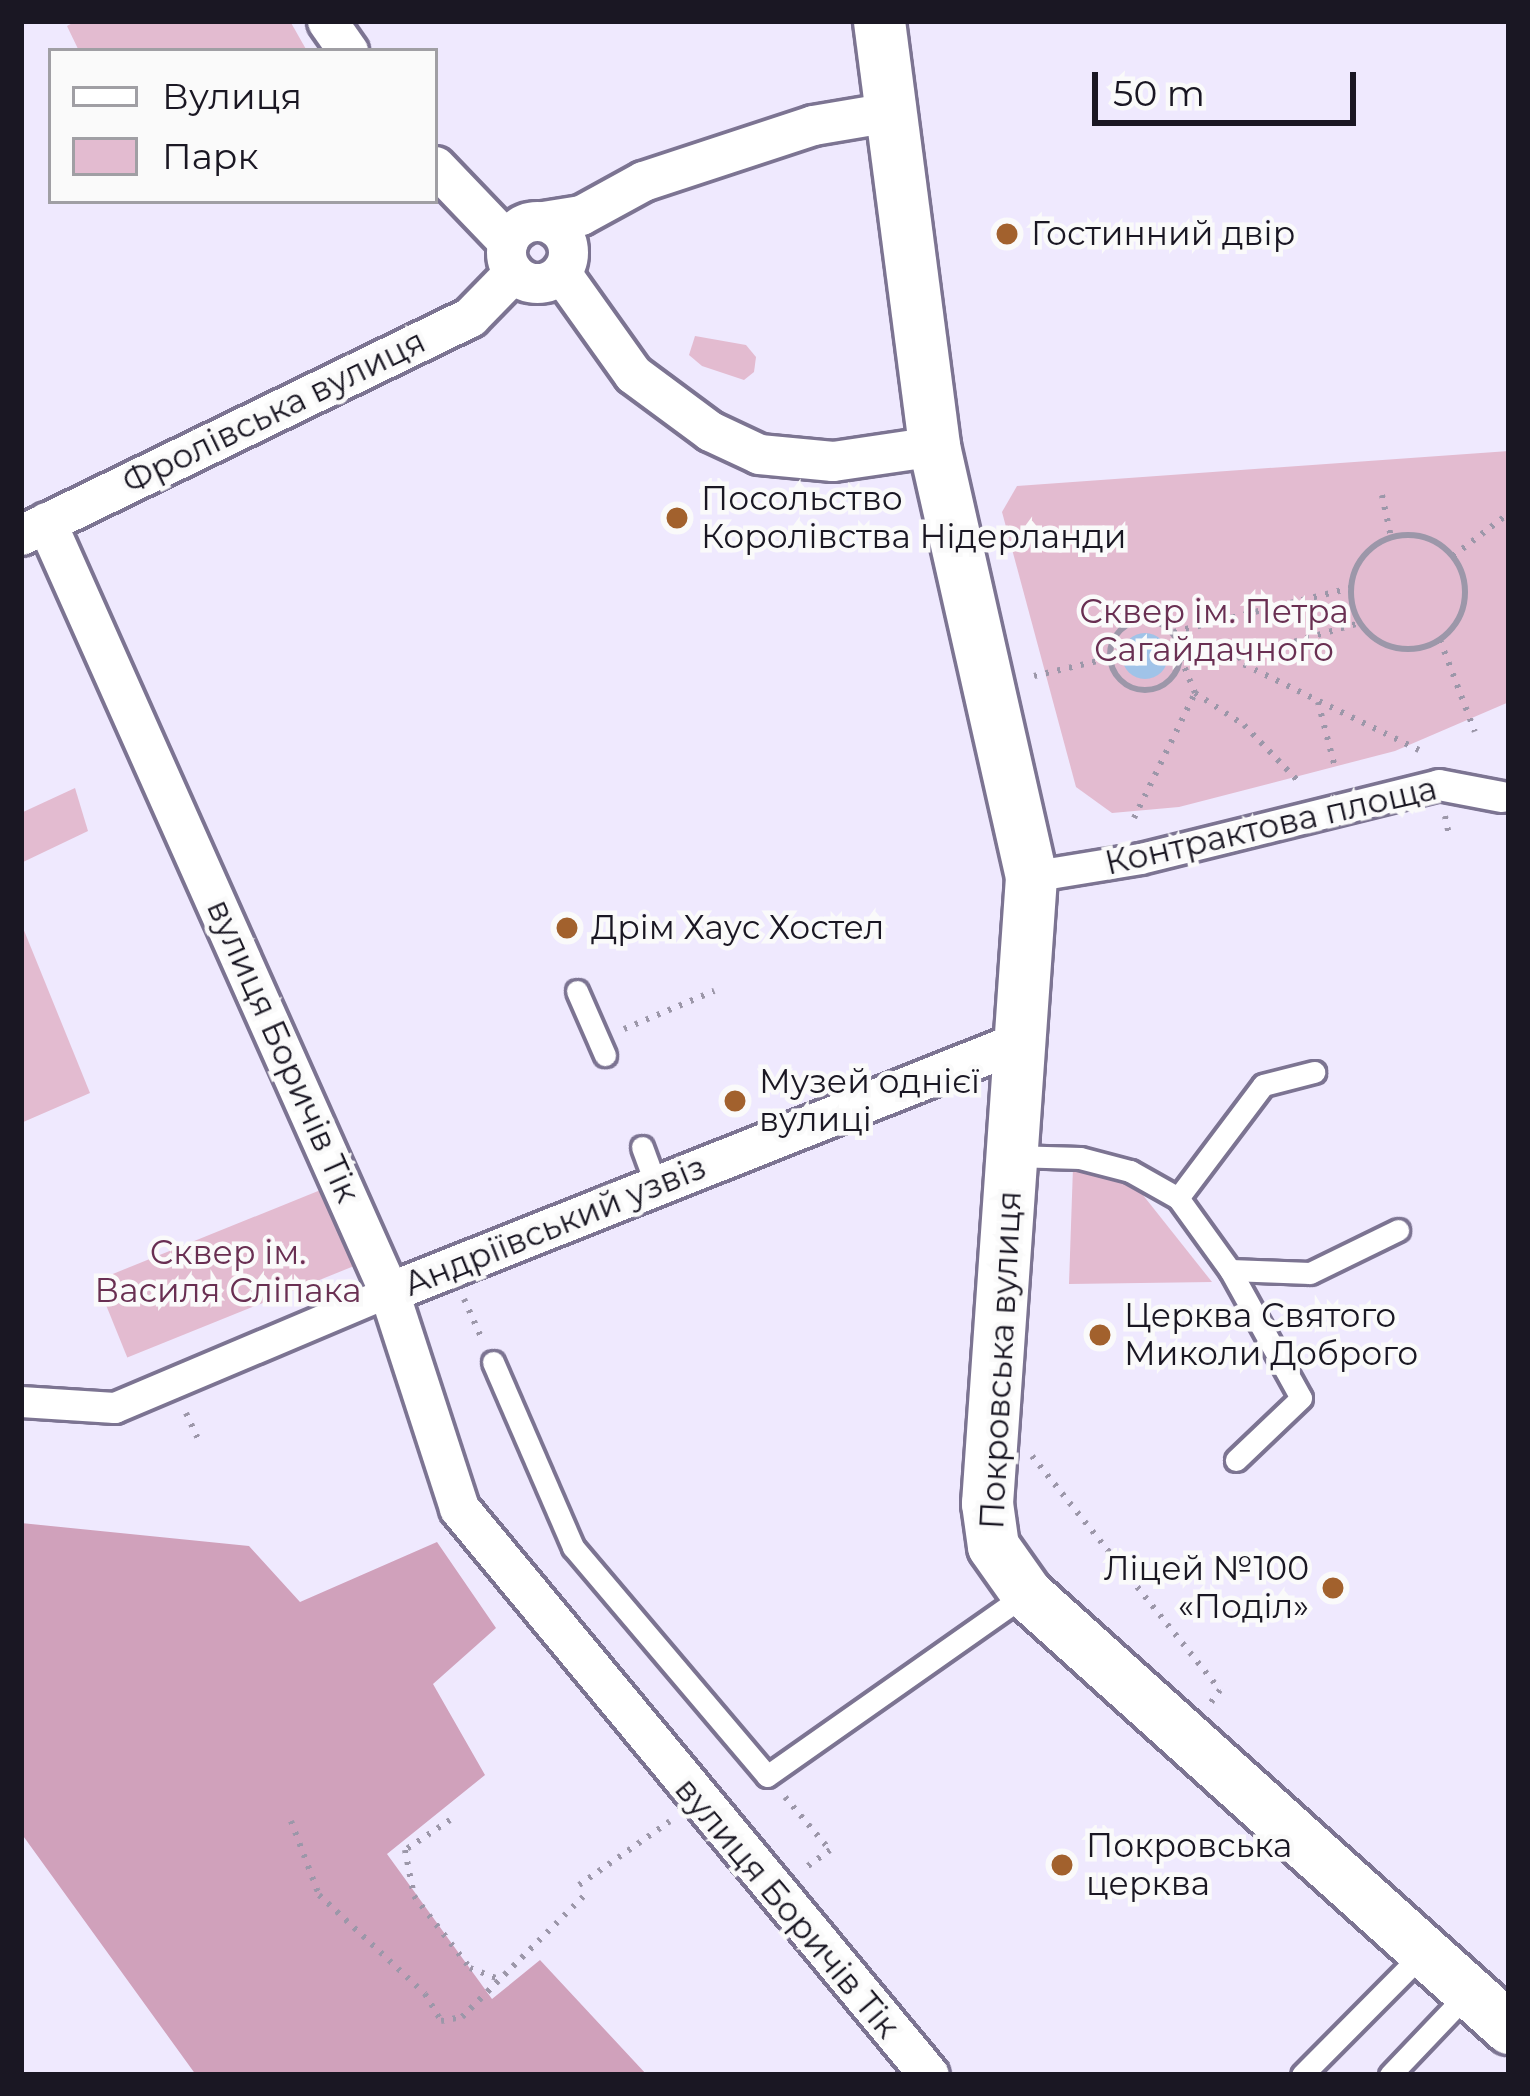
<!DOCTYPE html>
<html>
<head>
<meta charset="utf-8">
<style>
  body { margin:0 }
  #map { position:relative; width:1530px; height:2096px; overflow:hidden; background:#efe9fe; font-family:Montserrat,sans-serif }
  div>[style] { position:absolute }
  .green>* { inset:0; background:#e3bbd0; transform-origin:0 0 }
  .forest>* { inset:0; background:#d0a1bb }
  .water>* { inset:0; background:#a0c3e8 }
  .round { border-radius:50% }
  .path>* { height:6px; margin-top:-3px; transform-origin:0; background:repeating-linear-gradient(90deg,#9c97a9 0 3px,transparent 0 12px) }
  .path>.ring { margin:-3px; padding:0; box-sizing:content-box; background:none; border:6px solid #9c97a9; border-radius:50% }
  .roads { filter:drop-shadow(3px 0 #7c7492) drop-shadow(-3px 0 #7c7492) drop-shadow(0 3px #7c7492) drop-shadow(0 -3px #7c7492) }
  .service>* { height:21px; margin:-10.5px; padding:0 10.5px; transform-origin:10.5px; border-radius:10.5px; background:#fff }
  .pedestrian>* { height:30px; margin:-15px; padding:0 15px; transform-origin:15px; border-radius:15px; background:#fff }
  .minor>* { height:39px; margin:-19.5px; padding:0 19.5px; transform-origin:19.5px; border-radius:19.5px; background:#fff }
  .minor>.ring { margin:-19.5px; padding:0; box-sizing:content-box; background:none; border:39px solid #fff; border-radius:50% }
  .tertiary>* { height:51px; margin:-25.5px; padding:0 25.5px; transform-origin:25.5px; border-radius:25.5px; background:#fff }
  .dots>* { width:33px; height:33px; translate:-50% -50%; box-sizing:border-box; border:6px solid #fafafa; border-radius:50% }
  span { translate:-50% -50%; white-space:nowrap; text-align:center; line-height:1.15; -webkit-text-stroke:9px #fafafa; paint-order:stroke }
  .poi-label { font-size:33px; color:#1a1723 }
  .left { translate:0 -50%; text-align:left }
  .right { translate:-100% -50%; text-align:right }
  .street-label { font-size:33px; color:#1a1723 }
  .park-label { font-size:33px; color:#692f52 }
  .frame { position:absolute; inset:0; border:24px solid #1a1723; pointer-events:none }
  .legend { position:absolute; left:48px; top:48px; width:390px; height:156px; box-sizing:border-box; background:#fafafa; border:3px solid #a09fa4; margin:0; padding:15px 21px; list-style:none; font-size:36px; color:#1a1723 }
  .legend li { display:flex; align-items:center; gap:24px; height:60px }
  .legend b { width:60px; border:3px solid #a09fa4 }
  .scale { position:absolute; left:1092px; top:72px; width:264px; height:54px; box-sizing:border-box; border:6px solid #1a1723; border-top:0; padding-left:15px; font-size:36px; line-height:42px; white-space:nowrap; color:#1a1723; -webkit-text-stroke:9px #fafafa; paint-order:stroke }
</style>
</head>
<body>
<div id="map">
  <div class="green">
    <div style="clip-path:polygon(76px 21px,290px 21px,307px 51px,79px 51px,67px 26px)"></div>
    <div style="clip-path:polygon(695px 336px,746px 345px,756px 357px,754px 372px,744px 380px,702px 366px,689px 355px)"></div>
    <div style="clip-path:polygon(1509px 451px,1509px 702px,1395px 751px,1179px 807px,1112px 813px,1076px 787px,1002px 512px,1017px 486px)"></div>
    <div style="clip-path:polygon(75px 788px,88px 831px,21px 863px,21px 813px)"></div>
    <div style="clip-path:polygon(21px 923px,90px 1093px,21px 1123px)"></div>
    <div style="clip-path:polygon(1073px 1167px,1135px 1185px,1212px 1282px,1069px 1284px)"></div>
    <div style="left:328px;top:1187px;width:83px;height:250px;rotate:68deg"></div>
  </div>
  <div class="forest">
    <div style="clip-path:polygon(21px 1523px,249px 1546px,300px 1602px,437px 1542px,496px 1628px,433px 1684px,485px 1775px,387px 1854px,492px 1999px,540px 1960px,647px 2075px,196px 2075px,21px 1833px)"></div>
  </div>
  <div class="water">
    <div class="round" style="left:1122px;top:633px;width:46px;height:46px"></div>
  </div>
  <div class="path">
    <div style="left:1382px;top:495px;width:43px;rotate:77.9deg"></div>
    <div class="ring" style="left:1351px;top:535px;width:108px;height:108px"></div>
    <div style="left:1453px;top:556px;width:71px;rotate:-37.5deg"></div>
    <div class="ring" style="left:1110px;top:620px;width:64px;height:64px"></div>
    <div style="left:1174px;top:632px;width:182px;rotate:-14deg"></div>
    <div style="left:1440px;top:640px;width:98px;rotate:69.2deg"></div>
    <div style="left:1237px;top:658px;width:128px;rotate:-15.9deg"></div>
    <div style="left:1034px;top:676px;width:78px;rotate:-13.3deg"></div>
    <div style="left:1195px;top:693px;width:59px;rotate:33.1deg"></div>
    <div style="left:1244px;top:725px;width:78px;rotate:46deg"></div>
    <div style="left:1318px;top:702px;width:71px;rotate:75.4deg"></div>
    <div style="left:1445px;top:816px;width:19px;rotate:78deg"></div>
    <div style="left:1134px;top:818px;width:139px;rotate:-64deg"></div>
    <div style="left:1195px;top:693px;width:38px;rotate:-112deg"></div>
    <div style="left:1181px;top:658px;width:52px;rotate:1.1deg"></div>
    <div style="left:1233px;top:659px;width:207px;rotate:26.1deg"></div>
    <div style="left:624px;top:1029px;width:98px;rotate:-22.9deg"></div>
    <div style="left:464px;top:1299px;width:42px;rotate:65.9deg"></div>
    <div style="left:186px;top:1413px;width:35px;rotate:65deg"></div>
    <div style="left:1032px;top:1456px;width:300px;rotate:51.2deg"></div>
    <div style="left:1220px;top:1690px;width:17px;rotate:126deg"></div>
    <div style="left:785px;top:1797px;width:70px;rotate:49.7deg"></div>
    <div style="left:830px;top:1850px;width:29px;rotate:144deg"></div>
    <div style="left:450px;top:1820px;width:54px;rotate:146.3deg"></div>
    <div style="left:405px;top:1850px;width:47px;rotate:78.9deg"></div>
    <div style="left:414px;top:1896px;width:91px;rotate:52.1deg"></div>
    <div style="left:470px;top:1968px;width:30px;rotate:21deg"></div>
    <div style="left:291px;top:1821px;width:79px;rotate:69.3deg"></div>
    <div style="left:319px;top:1895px;width:145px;rotate:43deg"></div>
    <div style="left:425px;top:1994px;width:31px;rotate:59deg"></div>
    <div style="left:441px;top:2021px;width:21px;rotate:-11deg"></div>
    <div style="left:462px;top:2017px;width:175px;rotate:-44.8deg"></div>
    <div style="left:579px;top:1885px;width:111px;rotate:-35.1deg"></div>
  </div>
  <div class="roads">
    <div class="service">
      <div style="left:577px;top:991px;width:70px;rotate:66.4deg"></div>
      <div style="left:642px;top:1147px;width:40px;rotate:69.8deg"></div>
      <div style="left:1012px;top:1156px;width:68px;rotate:1.7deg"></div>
      <div style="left:1080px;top:1158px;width:52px;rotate:14.6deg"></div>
      <div style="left:1130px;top:1171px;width:55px;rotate:29.4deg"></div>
      <div style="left:1178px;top:1198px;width:141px;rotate:-53deg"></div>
      <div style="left:1263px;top:1085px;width:53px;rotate:-14.3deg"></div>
      <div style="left:1178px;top:1198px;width:89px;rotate:54.2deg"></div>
      <div style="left:1230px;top:1270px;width:146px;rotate:61deg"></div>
      <div style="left:1301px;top:1398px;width:90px;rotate:136.4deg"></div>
      <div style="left:1230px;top:1270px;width:80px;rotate:2.1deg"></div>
      <div style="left:1310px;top:1273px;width:98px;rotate:-26deg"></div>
      <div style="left:493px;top:1362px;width:202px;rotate:66.6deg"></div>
      <div style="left:573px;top:1547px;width:300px;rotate:49.7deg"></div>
      <div style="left:767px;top:1776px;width:317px;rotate:-35.1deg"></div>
      <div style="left:1302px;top:2075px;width:173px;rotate:-45.2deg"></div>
      <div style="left:1390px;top:2075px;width:115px;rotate:-46.4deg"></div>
    </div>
    <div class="pedestrian">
      <div style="left:1031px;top:877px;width:111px;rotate:-9.3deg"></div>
      <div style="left:1141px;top:859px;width:307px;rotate:-13.9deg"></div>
      <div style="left:1439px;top:785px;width:64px;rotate:10.8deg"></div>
      <div style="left:21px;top:1402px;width:94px;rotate:3.7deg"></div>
      <div style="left:115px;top:1408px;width:298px;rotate:-22.9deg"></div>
    </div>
    <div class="minor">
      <div style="left:327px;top:21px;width:37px;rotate:55deg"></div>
      <div style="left:435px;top:166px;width:105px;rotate:46.2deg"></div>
      <div class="ring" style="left:506px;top:221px;width:23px;height:23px"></div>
      <div style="left:543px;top:221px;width:38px;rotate:-9deg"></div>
      <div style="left:581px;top:215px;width:71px;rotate:-28.7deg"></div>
      <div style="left:643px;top:181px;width:179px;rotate:-18.2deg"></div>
      <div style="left:813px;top:125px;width:78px;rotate:-9.6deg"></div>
      <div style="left:561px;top:273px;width:124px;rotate:54.5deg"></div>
      <div style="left:633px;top:374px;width:96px;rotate:36.5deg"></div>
      <div style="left:710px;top:431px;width:54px;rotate:25.1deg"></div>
      <div style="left:759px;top:454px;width:74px;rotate:5.4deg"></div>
      <div style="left:833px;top:461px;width:102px;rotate:-8.4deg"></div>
      <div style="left:46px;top:522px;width:843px;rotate:65.99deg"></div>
      <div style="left:389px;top:1292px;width:227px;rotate:72deg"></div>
      <div style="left:459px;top:1508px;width:736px;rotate:50.34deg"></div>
      <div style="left:21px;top:535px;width:499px;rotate:-25.9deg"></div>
      <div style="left:470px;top:317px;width:62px;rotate:-45.7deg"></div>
      <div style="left:389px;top:1292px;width:677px;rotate:-21.68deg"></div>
    </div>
    <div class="tertiary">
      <div style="left:879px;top:21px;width:429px;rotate:82.6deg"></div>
      <div style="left:934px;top:446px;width:442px;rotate:77.3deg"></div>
      <div style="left:1031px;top:877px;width:628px;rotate:94.02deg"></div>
      <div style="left:987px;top:1503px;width:43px;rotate:82.1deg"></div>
      <div style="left:993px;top:1546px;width:59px;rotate:54.7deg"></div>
      <div style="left:1027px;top:1594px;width:649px;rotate:42deg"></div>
    </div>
  </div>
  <div class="dots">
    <div style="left:1007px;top:234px;background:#a2612d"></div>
    <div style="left:677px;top:518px;background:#a2612d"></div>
    <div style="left:567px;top:928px;background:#a2612d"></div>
    <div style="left:735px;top:1101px;background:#a2612d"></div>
    <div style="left:1100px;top:1335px;background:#a2612d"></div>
    <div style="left:1333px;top:1588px;background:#a2612d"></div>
    <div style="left:1062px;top:1865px;background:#a2612d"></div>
  </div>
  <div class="poi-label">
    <span class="left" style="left:1031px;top:234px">Гостинний двір</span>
    <span class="left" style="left:701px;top:518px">Посольство<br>Королівства Нідерланди</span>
    <span class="left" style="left:591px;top:928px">Дрім Хаус Хостел</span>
    <span class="left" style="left:759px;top:1101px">Музей однієї<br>вулиці</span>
    <span class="left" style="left:1124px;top:1335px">Церква Святого<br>Миколи Доброго</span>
    <span class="right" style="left:1309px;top:1588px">Ліцей №100<br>«Поділ»</span>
    <span class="left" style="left:1086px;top:1865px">Покровська<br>церква</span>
  </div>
  <div class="street-label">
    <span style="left:274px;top:412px;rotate:-26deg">Фролівська вулиця</span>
    <span style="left:1271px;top:826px;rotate:-13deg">Контрактова площа</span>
    <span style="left:283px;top:1051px;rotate:66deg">вулиця Боричів Тік</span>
    <span style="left:555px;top:1226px;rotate:-22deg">Андріївський узвіз</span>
    <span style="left:1001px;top:1360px;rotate:-87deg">Покровська вулиця</span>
    <span style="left:787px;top:1908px;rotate:50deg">вулиця Боричів Тік</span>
  </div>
  <div class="park-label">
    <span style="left:1214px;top:631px">Сквер ім. Петра<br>Сагайдачного</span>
    <span style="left:228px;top:1272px">Сквер ім.<br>Василя Сліпака</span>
  </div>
  <div class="frame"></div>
  <ul class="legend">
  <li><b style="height:15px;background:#fff"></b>Вулиця</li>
  <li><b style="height:33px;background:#e3bbd0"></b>Парк</li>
  </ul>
  <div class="scale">50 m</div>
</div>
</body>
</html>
